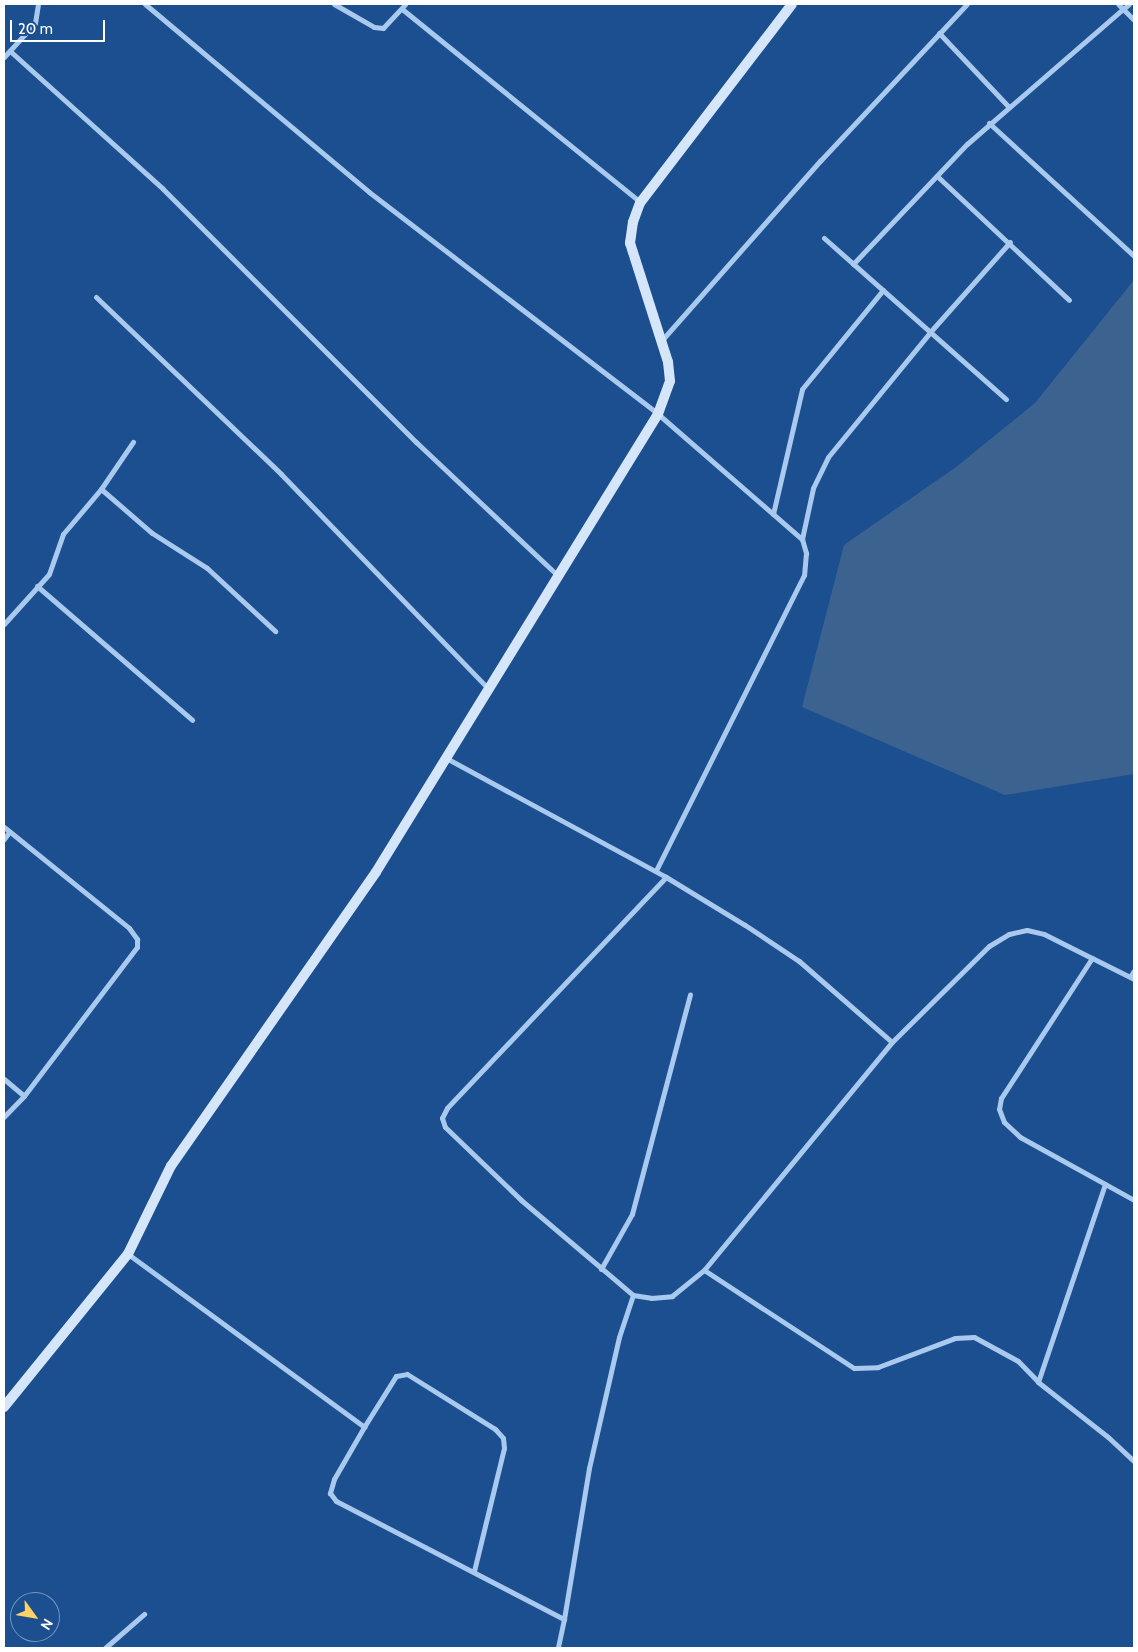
<!DOCTYPE html>
<html>
<head>
<meta charset="utf-8">
<style>
  body { margin:0 }
  #map { position:relative; width:1138px; height:1652px; overflow:hidden; background:#1b4f8f; font-family:Cabin,sans-serif }
  div>[style] { position:absolute }
  .water>* { inset:0; background:#3c6290 }
  .lane>* { height:4px; margin:-2px; padding:0 2px; transform-origin:2px; border-radius:2px; background:#a9c9ee }
  .street>* { height:5px; margin:-2.5px; padding:0 2.5px; transform-origin:2.5px; border-radius:2.5px; background:#a9c9ee }
  .secondary>* { height:10px; margin:-5px; padding:0 5px; transform-origin:5px; border-radius:5px; background:#d6e6fa }
  span { translate:-50% -50%; white-space:nowrap; text-align:center; line-height:1.15; -webkit-text-stroke:4px #1b4f8f; paint-order:stroke }
  .frame { position:absolute; inset:0; border:5px solid #fff; pointer-events:none }
  .north { position:absolute; left:10px; top:1592px; width:50px; height:50px; box-sizing:border-box; background:#1b4f8f; border:1px solid #7695bc; border-radius:50%; rotate:122deg; font-size:14px; font-weight:700; line-height:20px; text-align:center; color:#fff }
  .north::after { content:''; display:block; margin:auto; width:18px; height:22px; background:#ffd166; clip-path:polygon(50% 0,100% 100%,50% 72%,0 100%) }
  .scale { position:absolute; left:10px; top:20px; width:95px; height:22px; box-sizing:border-box; border:2px solid #fff; border-top:0; padding-left:6px; font-size:15px; line-height:18px; white-space:nowrap; color:#fff; -webkit-text-stroke:4px #1b4f8f; paint-order:stroke }
</style>
</head>
<body>
<div id="map">
  <div class="water">
    <div style="clip-path:polygon(1134px 280px,1134px 774px,1005px 795px,802px 707px,844px 545px,956px 467px,1035px 403px)"></div>
  </div>
  <div class="lane">
    <div style="left:1130px;top:977px;width:7px;rotate:-56deg"></div>
  </div>
  <div class="street">
    <div style="left:145px;top:4px;width:292px;rotate:40deg"></div>
    <div style="left:369px;top:192px;width:364px;rotate:37.5deg"></div>
    <div style="left:658px;top:414px;width:191px;rotate:41deg"></div>
    <div style="left:802px;top:539px;width:15px;rotate:74deg"></div>
    <div style="left:806px;top:553px;width:22px;rotate:95deg"></div>
    <div style="left:804px;top:575px;width:331px;rotate:116.6deg"></div>
    <div style="left:334px;top:4px;width:46px;rotate:29.9deg"></div>
    <div style="left:374px;top:27px;width:9px;rotate:6deg"></div>
    <div style="left:383px;top:28px;width:33px;rotate:-47deg"></div>
    <div style="left:1129px;top:4px;width:8px;rotate:140deg"></div>
    <div style="left:1123px;top:9px;width:16px;rotate:45deg"></div>
    <div style="left:402px;top:9px;width:306px;rotate:39deg"></div>
    <div style="left:939px;top:33px;width:100px;rotate:46.6deg"></div>
    <div style="left:10px;top:51px;width:206px;rotate:42deg"></div>
    <div style="left:163px;top:189px;width:358px;rotate:45deg"></div>
    <div style="left:416px;top:442px;width:194px;rotate:43.3deg"></div>
    <div style="left:4px;top:57px;width:46px;rotate:-47.6deg"></div>
    <div style="left:35px;top:23px;width:19px;rotate:-81deg"></div>
    <div style="left:989px;top:123px;width:197px;rotate:42.5deg"></div>
    <div style="left:937px;top:176px;width:181px;rotate:43.2deg"></div>
    <div style="left:824px;top:238px;width:243px;rotate:41.5deg"></div>
    <div style="left:853px;top:264px;width:166px;rotate:-46.5deg"></div>
    <div style="left:967px;top:144px;width:206px;rotate:-40.9deg"></div>
    <div style="left:1123px;top:9px;width:7px;rotate:-135deg"></div>
    <div style="left:96px;top:297px;width:256px;rotate:43.7deg"></div>
    <div style="left:281px;top:474px;width:298px;rotate:46deg"></div>
    <div style="left:662px;top:340px;width:239px;rotate:-48.6deg"></div>
    <div style="left:820px;top:161px;width:215px;rotate:-46.9deg"></div>
    <div style="left:101px;top:489px;width:67px;rotate:40.8deg"></div>
    <div style="left:152px;top:533px;width:65px;rotate:32.5deg"></div>
    <div style="left:207px;top:568px;width:93px;rotate:42.8deg"></div>
    <div style="left:773px;top:514px;width:128px;rotate:-76.9deg"></div>
    <div style="left:802px;top:389px;width:128px;rotate:-50.7deg"></div>
    <div style="left:802px;top:539px;width:52px;rotate:-77.8deg"></div>
    <div style="left:813px;top:488px;width:34px;rotate:-64deg"></div>
    <div style="left:828px;top:457px;width:163px;rotate:-50.7deg"></div>
    <div style="left:931px;top:331px;width:119px;rotate:-48.4deg"></div>
    <div style="left:37px;top:586px;width:205px;rotate:40.8deg"></div>
    <div style="left:4px;top:624px;width:67px;rotate:-48deg"></div>
    <div style="left:49px;top:574px;width:42px;rotate:-70.7deg"></div>
    <div style="left:63px;top:534px;width:59px;rotate:-49.8deg"></div>
    <div style="left:101px;top:489px;width:57px;rotate:-55.8deg"></div>
    <div style="left:446px;top:758px;width:250px;rotate:28.4deg"></div>
    <div style="left:666px;top:877px;width:92px;rotate:31.3deg"></div>
    <div style="left:745px;top:925px;width:65px;rotate:33.7deg"></div>
    <div style="left:799px;top:961px;width:123px;rotate:41.1deg"></div>
    <div style="left:4px;top:827px;width:161px;rotate:38.9deg"></div>
    <div style="left:129px;top:928px;width:14px;rotate:54deg"></div>
    <div style="left:137px;top:939px;width:8px;rotate:90deg"></div>
    <div style="left:137px;top:947px;width:187px;rotate:127.2deg"></div>
    <div style="left:24px;top:1096px;width:29px;rotate:134deg"></div>
    <div style="left:4px;top:839px;width:9px;rotate:-54deg"></div>
    <div style="left:666px;top:877px;width:318px;rotate:133.5deg"></div>
    <div style="left:447px;top:1108px;width:11px;rotate:117deg"></div>
    <div style="left:442px;top:1118px;width:9px;rotate:72deg"></div>
    <div style="left:445px;top:1127px;width:105px;rotate:43.8deg"></div>
    <div style="left:521px;top:1200px;width:147px;rotate:40.3deg"></div>
    <div style="left:633px;top:1295px;width:18px;rotate:9deg"></div>
    <div style="left:651px;top:1298px;width:21px;rotate:-5deg"></div>
    <div style="left:672px;top:1296px;width:41px;rotate:-39.1deg"></div>
    <div style="left:704px;top:1270px;width:296px;rotate:-50.5deg"></div>
    <div style="left:892px;top:1042px;width:136px;rotate:-44.7deg"></div>
    <div style="left:989px;top:946px;width:23px;rotate:-31deg"></div>
    <div style="left:1009px;top:934px;width:18px;rotate:-13deg"></div>
    <div style="left:1027px;top:930px;width:17px;rotate:13deg"></div>
    <div style="left:1044px;top:934px;width:54px;rotate:26.6deg"></div>
    <div style="left:1092px;top:958px;width:167px;rotate:123deg"></div>
    <div style="left:1001px;top:1098px;width:11px;rotate:100deg"></div>
    <div style="left:999px;top:1109px;width:14px;rotate:69deg"></div>
    <div style="left:1004px;top:1122px;width:22px;rotate:43deg"></div>
    <div style="left:1020px;top:1137px;width:130px;rotate:28.9deg"></div>
    <div style="left:1092px;top:958px;width:47px;rotate:26.6deg"></div>
    <div style="left:4px;top:1079px;width:26px;rotate:40deg"></div>
    <div style="left:128px;top:1254px;width:293px;rotate:36.2deg"></div>
    <div style="left:364px;top:1427px;width:60px;rotate:120deg"></div>
    <div style="left:334px;top:1479px;width:15px;rotate:106deg"></div>
    <div style="left:330px;top:1493px;width:10px;rotate:53deg"></div>
    <div style="left:336px;top:1501px;width:257px;rotate:27.4deg"></div>
    <div style="left:564px;top:1619px;width:30px;rotate:102deg"></div>
    <div style="left:601px;top:1269px;width:63px;rotate:-60.6deg"></div>
    <div style="left:632px;top:1214px;width:227px;rotate:-75.2deg"></div>
    <div style="left:704px;top:1270px;width:179px;rotate:33.2deg"></div>
    <div style="left:854px;top:1368px;width:24px;rotate:-2deg"></div>
    <div style="left:878px;top:1367px;width:82px;rotate:-20.6deg"></div>
    <div style="left:955px;top:1338px;width:19px;rotate:-3deg"></div>
    <div style="left:974px;top:1337px;width:50px;rotate:28.6deg"></div>
    <div style="left:1018px;top:1361px;width:29px;rotate:46deg"></div>
    <div style="left:1038px;top:1382px;width:209px;rotate:-71.3deg"></div>
    <div style="left:1038px;top:1382px;width:89px;rotate:38.2deg"></div>
    <div style="left:1108px;top:1437px;width:35px;rotate:43deg"></div>
    <div style="left:364px;top:1427px;width:60px;rotate:-57.9deg"></div>
    <div style="left:396px;top:1376px;width:11px;rotate:-10deg"></div>
    <div style="left:407px;top:1374px;width:104px;rotate:32deg"></div>
    <div style="left:495px;top:1429px;width:12px;rotate:48deg"></div>
    <div style="left:503px;top:1438px;width:10px;rotate:84deg"></div>
    <div style="left:504px;top:1448px;width:127px;rotate:103.7deg"></div>
    <div style="left:564px;top:1619px;width:153px;rotate:-80.6deg"></div>
    <div style="left:589px;top:1468px;width:134px;rotate:-77.1deg"></div>
    <div style="left:619px;top:1337px;width:44px;rotate:-71.6deg"></div>
    <div style="left:105px;top:1648px;width:52px;rotate:-41.1deg"></div>
  </div>
  <div class="secondary">
    <div style="left:4px;top:1407px;width:197px;rotate:-51deg"></div>
    <div style="left:128px;top:1254px;width:98px;rotate:-64deg"></div>
    <div style="left:171px;top:1166px;width:358px;rotate:-55.1deg"></div>
    <div style="left:376px;top:872px;width:538px;rotate:-58.38deg"></div>
    <div style="left:658px;top:414px;width:35px;rotate:-70deg"></div>
    <div style="left:670px;top:381px;width:19px;rotate:-96deg"></div>
    <div style="left:668px;top:362px;width:125px;rotate:-107.7deg"></div>
    <div style="left:630px;top:243px;width:21px;rotate:-82deg"></div>
    <div style="left:633px;top:222px;width:20px;rotate:-70deg"></div>
    <div style="left:640px;top:203px;width:250px;rotate:-52.6deg"></div>
  </div>
  <div class="frame"></div>
  <div class="north">N</div>
  <div class="scale">20 m</div>
</div>
</body>
</html>
